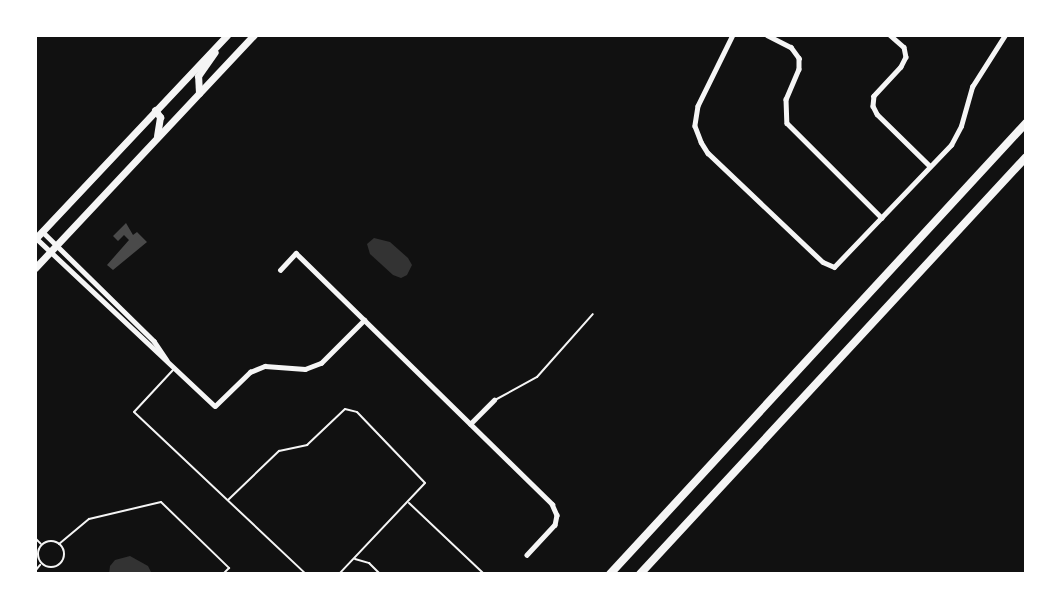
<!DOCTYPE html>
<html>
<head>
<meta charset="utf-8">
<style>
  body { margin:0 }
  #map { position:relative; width:1061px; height:609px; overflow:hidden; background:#111; font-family:Figtree,sans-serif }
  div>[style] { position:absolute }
  .water>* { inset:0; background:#333 }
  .building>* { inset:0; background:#4a4a4a }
  .service>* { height:2px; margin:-1px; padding:0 1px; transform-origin:1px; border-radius:1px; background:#f5f5f5 }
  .service>.ring { margin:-1px; padding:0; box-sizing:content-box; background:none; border:2px solid #f5f5f5; border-radius:50% }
  .minor>* { height:4.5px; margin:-2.25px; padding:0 2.25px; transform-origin:2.25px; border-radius:2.25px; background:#f5f5f5 }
  .trunk>* { height:7px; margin:-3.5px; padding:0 3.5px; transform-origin:3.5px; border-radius:3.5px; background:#f5f5f5 }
  .motorway>* { height:8px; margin:-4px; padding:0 4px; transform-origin:4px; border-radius:4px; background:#f5f5f5 }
  span { translate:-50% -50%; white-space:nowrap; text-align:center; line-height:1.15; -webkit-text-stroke:5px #fff; paint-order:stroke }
  .frame { position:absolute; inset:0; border:37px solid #fff; pointer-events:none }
</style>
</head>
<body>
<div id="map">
  <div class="water">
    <div style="clip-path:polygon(374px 238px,390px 242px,408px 258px,412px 265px,407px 275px,401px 278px,393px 275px,370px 254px,367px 244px)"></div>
    <div style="clip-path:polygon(130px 556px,148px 566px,152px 574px,109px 574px,110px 566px,115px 560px)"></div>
  </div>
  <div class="building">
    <div style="clip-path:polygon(126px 223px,133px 235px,137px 232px,147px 242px,113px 270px,107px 265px,129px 240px,124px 235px,118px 241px,113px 236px)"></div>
  </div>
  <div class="service">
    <div style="left:173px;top:370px;width:57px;rotate:132.9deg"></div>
    <div style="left:134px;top:412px;width:236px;rotate:43.3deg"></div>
    <div style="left:495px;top:400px;width:48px;rotate:-28.7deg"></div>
    <div style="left:537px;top:377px;width:84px;rotate:-48.4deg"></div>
    <div style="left:228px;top:500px;width:71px;rotate:-43.9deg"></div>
    <div style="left:279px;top:451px;width:29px;rotate:-12deg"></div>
    <div style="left:307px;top:445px;width:52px;rotate:-43.5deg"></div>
    <div style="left:345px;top:409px;width:12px;rotate:14deg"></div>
    <div style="left:357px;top:412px;width:98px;rotate:46.2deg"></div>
    <div style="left:425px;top:483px;width:125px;rotate:133.4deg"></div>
    <div style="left:409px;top:503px;width:103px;rotate:43.4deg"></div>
    <div style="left:35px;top:538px;width:8px;rotate:45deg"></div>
    <div class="ring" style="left:38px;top:541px;width:24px;height:24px"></div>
    <div style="left:59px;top:544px;width:39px;rotate:-40deg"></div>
    <div style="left:89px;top:519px;width:74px;rotate:-13.3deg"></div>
    <div style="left:161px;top:502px;width:95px;rotate:44.1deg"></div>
    <div style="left:229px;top:568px;width:8px;rotate:135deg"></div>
    <div style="left:355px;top:559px;width:15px;rotate:16deg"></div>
    <div style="left:369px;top:563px;width:16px;rotate:45deg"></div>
    <div style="left:35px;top:571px;width:8px;rotate:-50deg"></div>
  </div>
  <div class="minor">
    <div style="left:733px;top:35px;width:79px;rotate:116.2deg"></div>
    <div style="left:698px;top:106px;width:20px;rotate:99deg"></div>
    <div style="left:695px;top:126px;width:17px;rotate:69deg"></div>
    <div style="left:701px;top:142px;width:13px;rotate:58deg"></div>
    <div style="left:708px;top:153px;width:158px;rotate:43.5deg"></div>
    <div style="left:823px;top:262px;width:12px;rotate:24deg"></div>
    <div style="left:834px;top:267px;width:169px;rotate:-46.2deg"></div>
    <div style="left:951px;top:145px;width:21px;rotate:-62deg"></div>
    <div style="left:961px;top:126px;width:41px;rotate:-74.2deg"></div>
    <div style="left:972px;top:87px;width:62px;rotate:-57.6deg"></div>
    <div style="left:767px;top:35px;width:27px;rotate:27deg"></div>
    <div style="left:791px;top:47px;width:14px;rotate:54deg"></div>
    <div style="left:799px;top:58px;width:11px;rotate:90deg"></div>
    <div style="left:799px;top:69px;width:33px;rotate:113deg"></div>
    <div style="left:786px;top:99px;width:24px;rotate:88deg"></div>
    <div style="left:787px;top:123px;width:134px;rotate:45deg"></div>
    <div style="left:890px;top:35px;width:18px;rotate:41deg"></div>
    <div style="left:904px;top:47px;width:10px;rotate:79deg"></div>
    <div style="left:906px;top:57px;width:11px;rotate:117deg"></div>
    <div style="left:901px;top:67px;width:40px;rotate:133deg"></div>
    <div style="left:874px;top:96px;width:10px;rotate:96deg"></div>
    <div style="left:873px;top:106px;width:9px;rotate:63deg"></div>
    <div style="left:877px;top:114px;width:74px;rotate:44.5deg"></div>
    <div style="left:42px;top:231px;width:157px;rotate:44.5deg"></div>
    <div style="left:154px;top:341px;width:23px;rotate:56deg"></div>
    <div style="left:36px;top:238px;width:245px;rotate:43.2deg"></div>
    <div style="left:215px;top:406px;width:49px;rotate:-44.2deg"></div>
    <div style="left:250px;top:372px;width:16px;rotate:-22deg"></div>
    <div style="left:265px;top:366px;width:40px;rotate:4.3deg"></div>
    <div style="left:305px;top:369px;width:17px;rotate:-21deg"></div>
    <div style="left:321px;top:363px;width:61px;rotate:-45deg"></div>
    <div style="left:280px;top:270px;width:23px;rotate:-47deg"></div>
    <div style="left:296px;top:253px;width:359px;rotate:44.4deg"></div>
    <div style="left:552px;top:504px;width:12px;rotate:66deg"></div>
    <div style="left:557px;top:515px;width:10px;rotate:101deg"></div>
    <div style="left:555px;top:525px;width:41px;rotate:133deg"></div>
    <div style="left:470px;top:424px;width:34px;rotate:-45deg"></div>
  </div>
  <div class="trunk">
    <div style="left:199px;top:93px;width:17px;rotate:-93deg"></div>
    <div style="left:198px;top:76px;width:29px;rotate:-55deg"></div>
    <div style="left:155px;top:110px;width:9px;rotate:54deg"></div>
    <div style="left:160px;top:117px;width:19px;rotate:99deg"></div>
    <div style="left:35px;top:239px;width:280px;rotate:-46.7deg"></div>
    <div style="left:35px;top:268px;width:320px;rotate:-46.8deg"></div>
  </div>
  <div class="motorway">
    <div style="left:610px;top:574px;width:614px;rotate:-47.31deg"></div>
    <div style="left:640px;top:574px;width:568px;rotate:-47.21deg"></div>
  </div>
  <div class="frame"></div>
</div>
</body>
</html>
